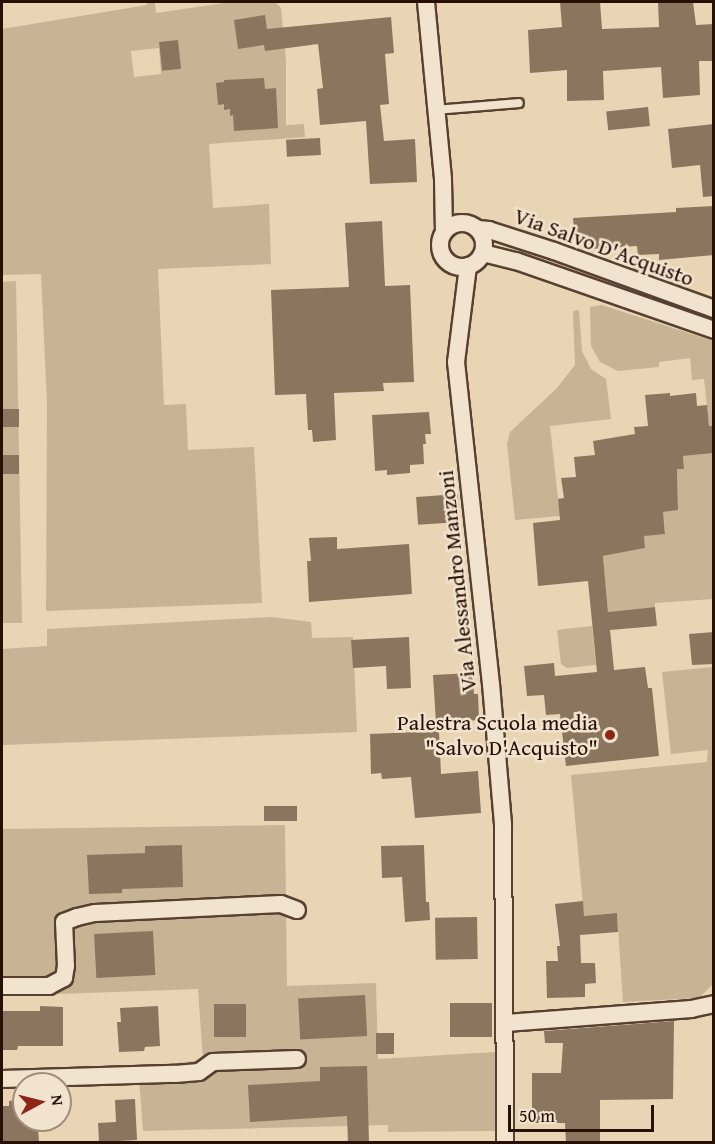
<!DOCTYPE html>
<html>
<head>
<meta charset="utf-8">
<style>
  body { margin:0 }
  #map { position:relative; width:715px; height:1144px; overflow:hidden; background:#e9d4b3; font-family:"Gentium Book Plus",serif }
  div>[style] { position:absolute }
  .green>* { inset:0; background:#c8b395 }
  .building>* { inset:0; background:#8c755f; transform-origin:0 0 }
  .roads { filter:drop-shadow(2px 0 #584030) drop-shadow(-2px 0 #584030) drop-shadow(0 2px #584030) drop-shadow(0 -2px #584030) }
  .lane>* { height:8px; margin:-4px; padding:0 4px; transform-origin:4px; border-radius:4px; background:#f1e3ce }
  .street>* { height:16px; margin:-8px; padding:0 8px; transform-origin:8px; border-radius:8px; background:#f1e3ce }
  .street>.ring { margin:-8px; padding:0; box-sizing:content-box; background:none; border:16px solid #f1e3ce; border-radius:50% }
  .dots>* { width:16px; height:16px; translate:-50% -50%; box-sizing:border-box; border:3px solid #f1e3ce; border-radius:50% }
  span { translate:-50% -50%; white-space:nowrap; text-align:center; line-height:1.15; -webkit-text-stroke:5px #f1e3ce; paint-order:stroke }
  .street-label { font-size:22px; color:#270f04 }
  .poi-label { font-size:22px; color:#270f04 }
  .right { translate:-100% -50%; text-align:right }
  .frame { position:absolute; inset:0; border:3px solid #270f04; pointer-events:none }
  .north { position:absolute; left:12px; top:1072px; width:60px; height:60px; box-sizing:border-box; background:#f1e3ce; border:2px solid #a08e7d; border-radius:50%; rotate:83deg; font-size:16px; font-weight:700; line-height:24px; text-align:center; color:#270f04 }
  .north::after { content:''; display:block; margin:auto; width:21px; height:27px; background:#8f2418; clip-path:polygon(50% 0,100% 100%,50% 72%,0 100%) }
  .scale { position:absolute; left:508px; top:1105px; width:146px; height:27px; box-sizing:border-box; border:3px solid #270f04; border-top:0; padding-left:8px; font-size:18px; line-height:21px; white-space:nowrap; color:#270f04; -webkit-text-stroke:4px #f1e3ce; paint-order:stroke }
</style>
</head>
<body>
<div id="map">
  <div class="green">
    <div style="clip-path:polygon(evenodd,147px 2px,165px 2px,155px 3px,156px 13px,231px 2px,275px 2px,281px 8px,286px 60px,286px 125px,304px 124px,305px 137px,209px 144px,213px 208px,269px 204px,271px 264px,158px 269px,164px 405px,186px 404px,188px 450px,254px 447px,262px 603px,46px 611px,47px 403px,41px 274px,2px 275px,2px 29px,147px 5px,147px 2px,159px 48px,161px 74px,134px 77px,131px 51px,159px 48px)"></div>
    <div style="clip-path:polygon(16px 281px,22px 623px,2px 623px,2px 282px)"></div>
    <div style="clip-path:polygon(602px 305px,713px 341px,713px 436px,713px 426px,709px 426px,704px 379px,692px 380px,690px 358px,659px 362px,659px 367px,618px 371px,600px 362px,591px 346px,590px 307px)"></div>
    <div style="clip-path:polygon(579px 310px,582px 351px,591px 369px,606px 379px,611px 419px,550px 426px,560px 516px,515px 520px,507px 444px,510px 432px,556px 389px,575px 365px,573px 311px)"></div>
    <div style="clip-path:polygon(713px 453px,713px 599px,655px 603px,655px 607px,608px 612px,603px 556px,645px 548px,643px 525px,651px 535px,665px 534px,664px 519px,655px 519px,654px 513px,678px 510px,677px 469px,684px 468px,683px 456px)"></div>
    <div style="clip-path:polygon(272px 617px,311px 622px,312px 638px,353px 637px,357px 732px,2px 745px,2px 649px,47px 646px,47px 629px)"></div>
    <div style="clip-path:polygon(592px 626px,596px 665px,567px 668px,561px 664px,557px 630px)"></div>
    <div style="clip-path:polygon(713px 667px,714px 983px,699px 998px,623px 1002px,617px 913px,584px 916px,571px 775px,707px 762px,708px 750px,671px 754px,662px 672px)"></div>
    <div style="clip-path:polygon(285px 825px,287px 986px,376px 983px,378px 1059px,495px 1052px,495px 1131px,388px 1132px,388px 1125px,143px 1131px,139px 1078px,178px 1075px,177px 1063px,203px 1060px,198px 989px,2px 996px,2px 829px)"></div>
  </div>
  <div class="building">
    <div style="clip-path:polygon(560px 2px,600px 2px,602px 29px,659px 27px,658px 2px,693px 2px,696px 25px,714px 24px,714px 61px,699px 61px,700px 95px,663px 98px,661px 67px,603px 71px,604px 100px,567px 101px,567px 70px,530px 73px,528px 30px,562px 27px)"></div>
    <div style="clip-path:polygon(265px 15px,267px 29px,391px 17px,394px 53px,385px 54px,389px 104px,380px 105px,384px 141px,415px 139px,417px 182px,370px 184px,366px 121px,320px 125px,317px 89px,323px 88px,318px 44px,265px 51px,264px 45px,238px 49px,234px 20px)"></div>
    <div style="left:178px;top:40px;width:29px;height:19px;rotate:84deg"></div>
    <div style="clip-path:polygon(264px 78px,265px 89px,276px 88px,278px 128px,234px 131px,233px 115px,230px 116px,230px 109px,224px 110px,224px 104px,218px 105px,216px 83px,224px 82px,224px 80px)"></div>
    <div style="left:648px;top:107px;width:19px;height:42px;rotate:84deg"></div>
    <div style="clip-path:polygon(714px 124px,714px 196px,703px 197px,700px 165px,672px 168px,668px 129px)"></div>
    <div style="left:320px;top:138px;width:17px;height:34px;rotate:87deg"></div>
    <div style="clip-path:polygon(714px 206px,714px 255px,659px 260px,659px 254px,638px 255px,637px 246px,592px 249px,592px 244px,583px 244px,583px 240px,575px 241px,573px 218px,676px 212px,676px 208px)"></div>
    <div style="clip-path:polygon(382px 221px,385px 286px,410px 285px,414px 382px,383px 383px,384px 391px,334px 393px,336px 440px,313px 442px,312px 430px,308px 430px,306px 394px,275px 395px,271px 290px,349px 287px,345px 223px)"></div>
    <div style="clip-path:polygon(670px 393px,670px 396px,696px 393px,697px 406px,707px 405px,709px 426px,713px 426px,714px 453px,683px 456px,684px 469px,677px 469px,678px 510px,663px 512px,665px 534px,644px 536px,645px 548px,603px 556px,608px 612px,655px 607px,657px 626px,610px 630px,614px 670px,645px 667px,648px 688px,652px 688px,659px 756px,566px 766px,560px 714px,546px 715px,544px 695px,527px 696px,524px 666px,554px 663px,555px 676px,597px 672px,588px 581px,538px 586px,533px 523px,560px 520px,558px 499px,564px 498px,561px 478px,576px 477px,574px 457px,595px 455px,593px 441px,635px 434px,634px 427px,648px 426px,645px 395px)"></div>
    <div style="left:2px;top:409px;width:17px;height:18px"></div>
    <div style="clip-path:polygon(429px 412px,431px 434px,425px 434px,426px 444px,423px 444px,424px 464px,410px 465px,410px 473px,387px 475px,387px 470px,375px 471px,372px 415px)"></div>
    <div style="left:19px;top:455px;width:19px;height:16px;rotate:90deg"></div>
    <div style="left:458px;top:494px;width:28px;height:42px;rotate:86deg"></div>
    <div style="clip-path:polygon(337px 537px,337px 549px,409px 544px,412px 594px,309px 602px,307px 561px,311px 561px,309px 538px)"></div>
    <div style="clip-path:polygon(714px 632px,714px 664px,692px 665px,689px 634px)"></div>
    <div style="clip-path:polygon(409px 637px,411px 688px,387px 689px,386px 666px,353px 668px,351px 640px)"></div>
    <div style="clip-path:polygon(472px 673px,474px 694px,478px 694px,479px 720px,436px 723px,433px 675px)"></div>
    <div style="clip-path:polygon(439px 731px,441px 774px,478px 771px,481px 813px,415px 818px,411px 777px,382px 779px,381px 773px,371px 774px,370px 734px)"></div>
    <div style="left:297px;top:806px;width:15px;height:33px;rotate:90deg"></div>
    <div style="clip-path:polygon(182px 845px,183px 887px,122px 889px,122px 893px,89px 894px,87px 855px,145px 853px,145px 846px)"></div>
    <div style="clip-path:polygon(424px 845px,426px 902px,429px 902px,430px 920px,405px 922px,402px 877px,382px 878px,381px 846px)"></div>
    <div style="clip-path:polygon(583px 901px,584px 916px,617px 913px,618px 932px,580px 935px,581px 963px,595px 963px,596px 983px,585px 984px,585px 997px,547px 998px,546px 961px,558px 961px,557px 946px,560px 946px,555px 904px)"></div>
    <div style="left:477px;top:917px;width:42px;height:42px;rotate:89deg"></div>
    <div style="left:153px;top:931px;width:44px;height:59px;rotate:87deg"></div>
    <div style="left:365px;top:995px;width:41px;height:67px;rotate:87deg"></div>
    <div style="left:450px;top:1003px;width:42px;height:34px"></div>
    <div style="left:214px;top:1004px;width:32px;height:33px"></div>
    <div style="clip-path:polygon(40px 1006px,63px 1007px,63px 1046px,18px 1046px,17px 1050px,2px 1050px,2px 1011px,40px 1011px)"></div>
    <div style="clip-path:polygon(158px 1006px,160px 1046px,145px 1047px,144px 1051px,119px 1052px,117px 1022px,121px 1022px,120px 1008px)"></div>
    <div style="clip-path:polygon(674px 1021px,673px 1099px,600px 1100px,600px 1143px,566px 1143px,565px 1123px,532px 1123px,532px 1073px,561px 1073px,563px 1043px,545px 1043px,544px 1031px)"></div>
    <div style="left:376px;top:1033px;width:18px;height:21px"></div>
    <div style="clip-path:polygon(367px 1066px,369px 1143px,348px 1143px,347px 1116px,250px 1122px,248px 1085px,320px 1081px,320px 1067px)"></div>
    <div style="clip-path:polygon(135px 1099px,137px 1140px,99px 1142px,98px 1123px,116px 1122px,115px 1100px)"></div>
    <div style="clip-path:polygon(24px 1100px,24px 1120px,37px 1120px,39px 1141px,2px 1143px,2px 1106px,9px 1106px,9px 1101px)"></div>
  </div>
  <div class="roads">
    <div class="lane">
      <div style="left:436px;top:110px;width:83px;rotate:-4.8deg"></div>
    </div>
    <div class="street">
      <div style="left:426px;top:2px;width:179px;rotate:84.5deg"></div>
      <div style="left:443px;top:180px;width:50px;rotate:88.9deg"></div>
      <div class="ring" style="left:440px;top:223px;width:28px;height:28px"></div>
      <div style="left:478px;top:229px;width:11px;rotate:5deg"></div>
      <div style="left:489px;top:230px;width:68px;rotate:17.9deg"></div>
      <div style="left:554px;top:251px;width:170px;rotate:19.9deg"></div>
      <div style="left:483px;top:253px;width:34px;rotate:14deg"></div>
      <div style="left:516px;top:261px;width:210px;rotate:19.2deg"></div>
      <div style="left:468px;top:266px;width:97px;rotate:97.1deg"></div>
      <div style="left:456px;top:362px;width:324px;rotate:83.8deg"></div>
      <div style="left:491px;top:684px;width:142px;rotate:85.1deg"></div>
      <div style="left:503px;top:825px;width:317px;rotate:89.6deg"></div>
      <div style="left:2px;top:986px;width:47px"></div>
      <div style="left:49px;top:986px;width:17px;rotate:-28deg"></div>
      <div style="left:64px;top:978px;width:12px;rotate:-81deg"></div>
      <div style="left:66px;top:966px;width:44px;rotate:-92.6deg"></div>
      <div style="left:64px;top:922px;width:14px;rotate:-21deg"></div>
      <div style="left:77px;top:917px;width:18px;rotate:-13deg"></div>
      <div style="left:95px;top:913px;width:186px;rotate:-2.8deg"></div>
      <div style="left:281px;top:904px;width:17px;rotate:21deg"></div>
      <div style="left:506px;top:1023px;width:186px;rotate:-4.3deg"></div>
      <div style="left:691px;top:1009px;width:24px;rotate:-12deg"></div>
      <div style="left:2px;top:1079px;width:173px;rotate:-1.7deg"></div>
      <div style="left:175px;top:1074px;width:24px;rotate:-5deg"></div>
      <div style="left:199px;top:1072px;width:17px;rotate:-36deg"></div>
      <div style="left:213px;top:1062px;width:84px;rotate:-2deg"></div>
    </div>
  </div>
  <div class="dots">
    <div style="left:610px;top:735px;background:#8f2418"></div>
  </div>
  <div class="street-label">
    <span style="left:604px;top:247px;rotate:20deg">Via Salvo D'Acquisto</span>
    <span style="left:457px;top:581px;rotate:-96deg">Via Alessandro Manzoni</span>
  </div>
  <div class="poi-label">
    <span class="right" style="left:598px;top:735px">Palestra Scuola media<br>"Salvo D'Acquisto"</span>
  </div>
  <div class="frame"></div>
  <div class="north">N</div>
  <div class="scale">50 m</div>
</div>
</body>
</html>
